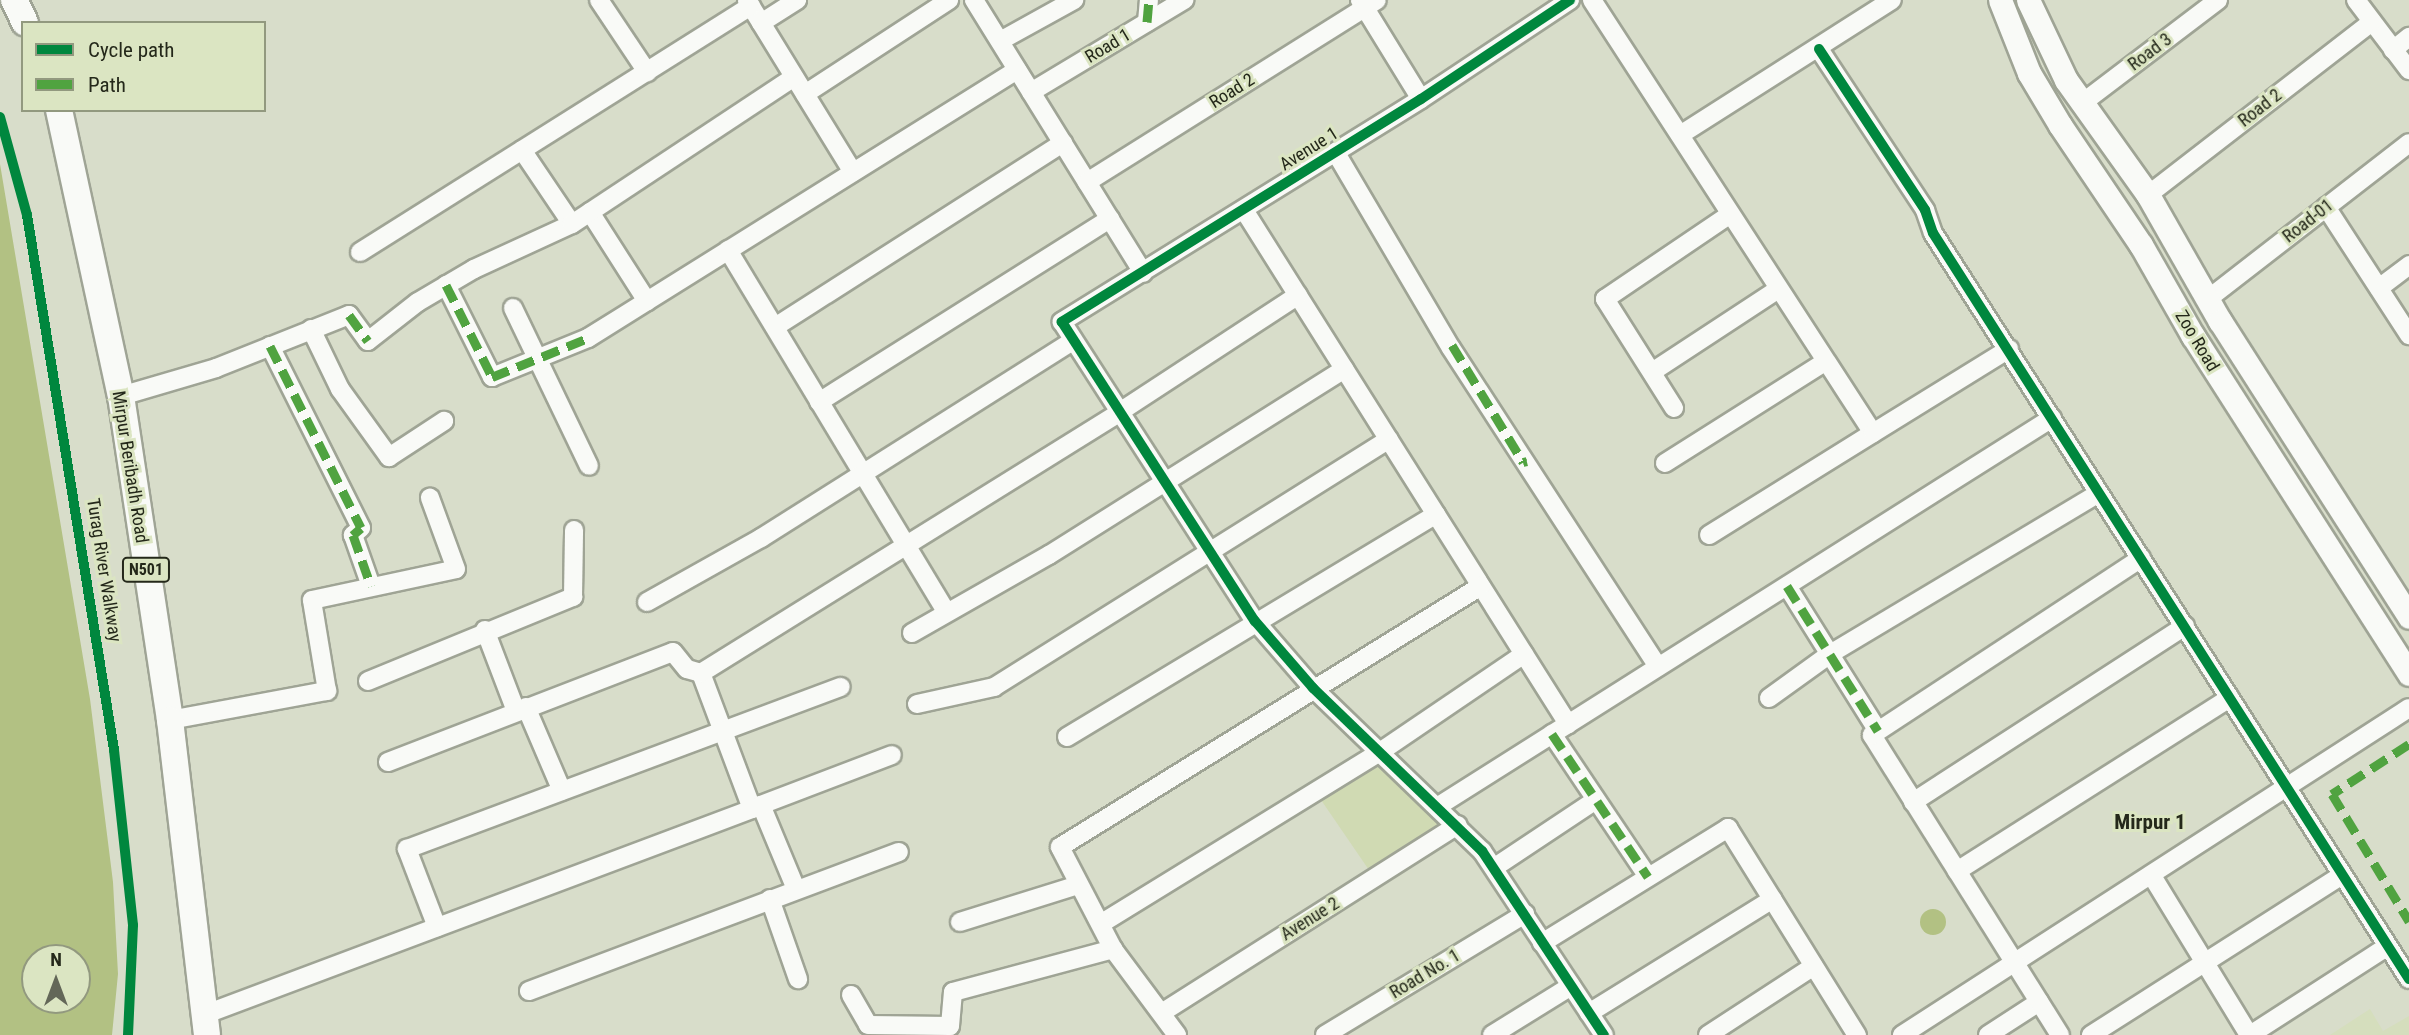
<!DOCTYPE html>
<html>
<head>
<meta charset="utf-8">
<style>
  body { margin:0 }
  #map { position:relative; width:2409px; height:1035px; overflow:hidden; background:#d8ddca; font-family:"Roboto Condensed",sans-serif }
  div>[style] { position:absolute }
  .built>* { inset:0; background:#d5debd }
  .green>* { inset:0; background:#d0dab3 }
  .water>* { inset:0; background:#b2c183 }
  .round { border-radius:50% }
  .roads { filter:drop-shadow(2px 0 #9fa495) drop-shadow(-2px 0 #9fa495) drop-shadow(0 2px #9fa495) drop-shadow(0 -2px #9fa495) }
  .minor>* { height:18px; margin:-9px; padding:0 9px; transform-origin:9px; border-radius:9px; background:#f9faf7 }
  .major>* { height:23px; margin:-11.5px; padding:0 11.5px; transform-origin:11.5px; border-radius:11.5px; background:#f9faf7 }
  .highway>* { height:26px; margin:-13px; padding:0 13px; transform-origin:13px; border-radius:13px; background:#f9faf7 }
  .quiet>* { height:9px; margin-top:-4.5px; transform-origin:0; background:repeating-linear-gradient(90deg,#50a340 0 18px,transparent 0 27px) }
  .cycleway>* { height:10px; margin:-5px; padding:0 5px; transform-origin:5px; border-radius:5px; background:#00873e }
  span { translate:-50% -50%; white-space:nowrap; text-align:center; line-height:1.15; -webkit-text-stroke:6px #dbe5c2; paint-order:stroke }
  .shield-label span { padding:2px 5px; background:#dbe5c2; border:2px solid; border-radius:5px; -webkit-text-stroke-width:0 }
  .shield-label { font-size:16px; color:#24281a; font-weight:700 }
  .street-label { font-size:18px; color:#24281a }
  .quarter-label { font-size:21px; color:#24281a; font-weight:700 }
  .legend { position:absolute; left:21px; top:21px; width:245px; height:91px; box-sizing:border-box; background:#dbe5c2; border:2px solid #92997f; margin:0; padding:9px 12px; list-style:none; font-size:21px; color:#24281a }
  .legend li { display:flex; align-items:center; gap:14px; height:35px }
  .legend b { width:35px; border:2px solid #92997f }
  .north { position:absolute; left:21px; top:944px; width:70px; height:70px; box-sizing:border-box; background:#dbe5c2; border:2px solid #92997f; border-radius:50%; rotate:0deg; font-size:19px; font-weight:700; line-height:28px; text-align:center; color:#24281a }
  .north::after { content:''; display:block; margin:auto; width:24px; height:32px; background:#636758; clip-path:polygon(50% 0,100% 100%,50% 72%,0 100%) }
</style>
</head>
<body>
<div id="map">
  <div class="built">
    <div style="clip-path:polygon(2370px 1009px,2383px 1031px,2409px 1016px,2409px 1035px,2330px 1035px)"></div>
  </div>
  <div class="green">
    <div style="clip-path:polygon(1380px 759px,1450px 823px,1371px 873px,1319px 797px)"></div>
  </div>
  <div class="water">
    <div style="clip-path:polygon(evenodd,0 164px,90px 699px,113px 882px,118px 974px,112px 1035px,0 1035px,0 164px,35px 958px,77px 958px,77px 1000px,35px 1000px,35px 958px)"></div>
    <div class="round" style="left:1920px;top:909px;width:26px;height:26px"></div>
  </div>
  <div class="roads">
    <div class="minor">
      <div style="left:599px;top:0;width:87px;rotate:56.3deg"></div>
      <div style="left:747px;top:0;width:202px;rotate:58.4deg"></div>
      <div style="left:974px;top:0;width:321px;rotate:58.2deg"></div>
      <div style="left:1360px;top:0;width:116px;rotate:58.4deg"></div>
      <div style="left:1570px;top:0;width:179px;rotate:146.4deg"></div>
      <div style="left:1421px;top:99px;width:423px;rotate:148.2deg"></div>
      <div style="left:1062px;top:322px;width:356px;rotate:57.2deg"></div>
      <div style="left:1255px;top:621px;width:89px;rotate:49.1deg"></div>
      <div style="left:1313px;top:688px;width:235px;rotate:44deg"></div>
      <div style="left:1482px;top:851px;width:221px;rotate:56.5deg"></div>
      <div style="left:1592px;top:0;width:516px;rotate:57.02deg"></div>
      <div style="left:1873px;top:433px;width:193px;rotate:148.1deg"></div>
      <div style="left:2356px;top:0;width:88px;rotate:52.9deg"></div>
      <div style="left:1147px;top:22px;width:22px;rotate:-85deg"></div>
      <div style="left:761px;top:23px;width:43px;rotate:-32.6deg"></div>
      <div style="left:1000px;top:41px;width:85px;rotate:-29deg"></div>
      <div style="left:1819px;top:49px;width:193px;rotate:56.6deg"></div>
      <div style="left:1925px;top:210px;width:24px;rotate:71deg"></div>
      <div style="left:1933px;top:233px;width:885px;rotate:57.46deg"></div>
      <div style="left:2393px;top:50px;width:21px;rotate:-39deg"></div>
      <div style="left:1031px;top:92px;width:179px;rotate:-31deg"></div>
      <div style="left:805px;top:94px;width:172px;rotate:-33.1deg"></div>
      <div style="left:2081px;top:104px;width:172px;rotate:-37.2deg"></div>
      <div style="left:1680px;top:135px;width:251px;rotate:-32.5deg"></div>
      <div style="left:522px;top:150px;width:89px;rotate:56deg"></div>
      <div style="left:1336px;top:153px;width:226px;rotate:59.5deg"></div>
      <div style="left:1451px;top:348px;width:380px;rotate:57deg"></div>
      <div style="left:1087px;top:182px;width:342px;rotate:-32.1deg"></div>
      <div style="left:2148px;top:195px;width:283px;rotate:-37.7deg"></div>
      <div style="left:2326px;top:207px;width:153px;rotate:57deg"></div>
      <div style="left:1244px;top:210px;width:608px;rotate:57.77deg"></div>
      <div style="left:590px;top:212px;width:106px;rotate:57.4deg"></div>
      <div style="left:728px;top:250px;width:423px;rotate:58.9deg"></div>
      <div style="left:360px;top:252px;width:462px;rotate:-32.2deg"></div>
      <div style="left:446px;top:285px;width:103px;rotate:63.4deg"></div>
      <div style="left:492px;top:377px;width:104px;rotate:-22.1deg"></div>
      <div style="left:588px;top:338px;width:506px;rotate:-31.99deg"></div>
      <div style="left:2379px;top:288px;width:38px;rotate:-37deg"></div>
      <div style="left:2208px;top:299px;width:254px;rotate:-37.8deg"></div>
      <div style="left:513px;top:308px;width:175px;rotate:64.3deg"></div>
      <div style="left:775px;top:327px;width:342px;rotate:-32.6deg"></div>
      <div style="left:311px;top:329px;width:67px;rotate:64.2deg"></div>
      <div style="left:340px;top:389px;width:84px;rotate:54.2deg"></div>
      <div style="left:389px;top:457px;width:66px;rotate:-33.2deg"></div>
      <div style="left:270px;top:346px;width:203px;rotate:63.4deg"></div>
      <div style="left:361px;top:528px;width:11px;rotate:139deg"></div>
      <div style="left:353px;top:535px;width:54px;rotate:70.6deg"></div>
      <div style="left:1652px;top:372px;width:149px;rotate:-33.3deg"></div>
      <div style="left:121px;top:396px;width:99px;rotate:-16.4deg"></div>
      <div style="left:216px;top:368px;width:143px;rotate:-21.7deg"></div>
      <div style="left:349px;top:315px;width:32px;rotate:54deg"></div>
      <div style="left:368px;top:341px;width:63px;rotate:-38deg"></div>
      <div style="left:418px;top:302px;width:65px;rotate:-30.5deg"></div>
      <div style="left:474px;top:269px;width:108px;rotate:-24.7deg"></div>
      <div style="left:572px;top:224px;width:266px;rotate:-33.5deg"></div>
      <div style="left:819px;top:402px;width:344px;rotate:-32.2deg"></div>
      <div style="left:1674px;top:408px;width:129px;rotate:-122.3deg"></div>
      <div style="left:1605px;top:299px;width:150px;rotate:-34.1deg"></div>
      <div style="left:1873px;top:433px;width:160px;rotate:-31.7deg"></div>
      <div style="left:1665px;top:463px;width:189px;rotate:-32.3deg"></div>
      <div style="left:1787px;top:586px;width:171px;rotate:57.9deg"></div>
      <div style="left:647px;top:602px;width:131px;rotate:-29.3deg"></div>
      <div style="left:761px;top:538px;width:369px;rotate:-32.3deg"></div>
      <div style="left:485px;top:630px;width:87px;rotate:69.1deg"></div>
      <div style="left:912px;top:633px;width:158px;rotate:-29.7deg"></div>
      <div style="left:1049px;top:555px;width:349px;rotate:-32.2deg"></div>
      <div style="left:701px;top:673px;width:145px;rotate:69.4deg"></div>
      <div style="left:752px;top:809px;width:10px;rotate:-24deg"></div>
      <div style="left:761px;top:805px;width:91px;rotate:67.4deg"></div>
      <div style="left:368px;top:681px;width:222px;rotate:-22.3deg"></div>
      <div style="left:573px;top:597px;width:67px;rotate:-89.1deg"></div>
      <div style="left:1769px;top:698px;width:75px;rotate:-35.8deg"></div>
      <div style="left:1830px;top:654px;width:313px;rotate:-30.9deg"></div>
      <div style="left:917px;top:704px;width:79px;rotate:-12.4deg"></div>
      <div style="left:994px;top:687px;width:466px;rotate:-32.1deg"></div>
      <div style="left:526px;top:707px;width:91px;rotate:66.8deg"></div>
      <div style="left:170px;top:720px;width:160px;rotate:-10.5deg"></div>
      <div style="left:327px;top:691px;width:92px;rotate:-99.4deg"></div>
      <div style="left:312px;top:600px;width:147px;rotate:-12.1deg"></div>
      <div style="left:456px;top:569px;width:76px;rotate:-110.1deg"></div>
      <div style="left:1552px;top:734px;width:172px;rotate:56.1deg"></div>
      <div style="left:1067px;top:737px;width:431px;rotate:-31.1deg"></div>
      <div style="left:388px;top:762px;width:305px;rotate:-21.1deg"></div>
      <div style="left:673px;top:652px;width:22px;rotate:51deg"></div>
      <div style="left:687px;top:669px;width:15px;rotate:16deg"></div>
      <div style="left:701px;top:673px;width:491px;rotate:-31.9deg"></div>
      <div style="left:1118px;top:413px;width:215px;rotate:-33.2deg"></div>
      <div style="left:1913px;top:802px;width:324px;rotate:-32.9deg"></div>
      <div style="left:761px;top:805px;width:140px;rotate:-20.9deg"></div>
      <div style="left:1440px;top:805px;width:724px;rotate:-32.31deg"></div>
      <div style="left:1495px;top:867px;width:121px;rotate:-33.6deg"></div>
      <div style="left:1957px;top:871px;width:323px;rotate:-32.4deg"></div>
      <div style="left:2152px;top:876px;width:186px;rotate:58.6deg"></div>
      <div style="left:770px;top:899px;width:85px;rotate:70.7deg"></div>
      <div style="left:960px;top:922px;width:124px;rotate:-17.4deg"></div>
      <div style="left:1102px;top:923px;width:326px;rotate:-31.6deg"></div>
      <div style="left:1380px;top:752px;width:174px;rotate:-34.2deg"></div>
      <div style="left:437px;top:927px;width:84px;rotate:-111deg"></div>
      <div style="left:407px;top:849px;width:463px;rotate:-20.5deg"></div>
      <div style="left:1542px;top:943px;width:219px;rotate:-31.7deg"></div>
      <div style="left:1728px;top:828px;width:244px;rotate:58.1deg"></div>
      <div style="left:529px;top:991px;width:395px;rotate:-20.6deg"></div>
      <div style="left:851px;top:995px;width:34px;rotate:60deg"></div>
      <div style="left:868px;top:1025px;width:82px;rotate:0.7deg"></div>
      <div style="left:950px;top:1026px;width:34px;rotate:-85deg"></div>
      <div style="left:953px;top:992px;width:166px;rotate:-15deg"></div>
      <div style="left:1163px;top:1012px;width:349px;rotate:-32.4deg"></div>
      <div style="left:1589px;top:1013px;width:216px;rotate:-31.8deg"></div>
      <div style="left:206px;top:1014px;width:583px;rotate:-20.58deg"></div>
      <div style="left:1177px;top:1035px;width:107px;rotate:-126.7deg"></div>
      <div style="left:1113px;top:949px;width:115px;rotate:-117.5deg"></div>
      <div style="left:1060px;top:847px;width:495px;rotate:-31.8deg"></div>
      <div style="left:1325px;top:1035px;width:234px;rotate:-31.2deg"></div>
      <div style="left:1492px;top:1035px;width:93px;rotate:-31.8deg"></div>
      <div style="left:1708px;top:1035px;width:126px;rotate:-33.1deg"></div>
      <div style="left:1902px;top:1035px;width:603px;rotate:-32.82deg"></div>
      <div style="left:1988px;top:1035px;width:61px;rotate:-32.9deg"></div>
      <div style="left:2060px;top:1035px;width:354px;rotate:-122.1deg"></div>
      <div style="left:1872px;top:735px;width:322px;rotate:-33.3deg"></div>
      <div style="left:2091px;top:1035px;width:298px;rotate:-32.5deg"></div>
      <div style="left:2250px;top:1035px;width:164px;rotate:-32.8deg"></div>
    </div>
    <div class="major">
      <div style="left:2000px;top:0;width:79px;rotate:68.3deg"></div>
      <div style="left:2029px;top:73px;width:61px;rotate:59.2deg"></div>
      <div style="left:2060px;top:125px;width:145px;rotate:56deg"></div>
      <div style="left:2141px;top:245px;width:105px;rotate:60.3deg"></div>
      <div style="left:2193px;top:336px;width:401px;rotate:57.4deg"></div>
      <div style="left:2028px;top:0;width:89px;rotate:64.6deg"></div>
      <div style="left:2066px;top:80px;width:141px;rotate:54.5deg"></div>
      <div style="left:2148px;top:195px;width:145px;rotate:60.3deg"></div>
      <div style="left:2220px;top:321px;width:351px;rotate:57.4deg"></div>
    </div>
    <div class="highway">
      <div style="left:14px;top:0;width:25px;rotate:64deg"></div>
      <div style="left:59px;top:110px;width:293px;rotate:77.8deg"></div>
      <div style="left:121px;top:396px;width:328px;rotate:81.4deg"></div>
      <div style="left:170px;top:720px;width:317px;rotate:83.3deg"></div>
    </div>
  </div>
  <div class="quiet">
    <div style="left:1147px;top:22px;width:22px;rotate:-85deg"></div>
    <div style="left:446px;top:285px;width:103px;rotate:63.4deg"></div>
    <div style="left:492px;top:377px;width:104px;rotate:-22.1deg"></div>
    <div style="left:349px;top:315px;width:32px;rotate:54deg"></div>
    <div style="left:1452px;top:345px;width:137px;rotate:58.7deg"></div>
    <div style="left:1523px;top:462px;width:4px;rotate:-14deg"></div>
    <div style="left:270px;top:346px;width:203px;rotate:63.4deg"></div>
    <div style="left:361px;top:528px;width:11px;rotate:139deg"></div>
    <div style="left:353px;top:535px;width:54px;rotate:70.6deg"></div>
    <div style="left:1787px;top:586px;width:171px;rotate:57.9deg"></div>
    <div style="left:1552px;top:734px;width:172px;rotate:56.1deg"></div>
    <div style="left:2409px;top:744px;width:92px;rotate:147deg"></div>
    <div style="left:2332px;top:794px;width:149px;rotate:58.8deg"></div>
  </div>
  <div class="cycleway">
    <div style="left:1570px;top:0;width:179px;rotate:146.4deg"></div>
    <div style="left:1421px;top:99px;width:423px;rotate:148.2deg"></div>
    <div style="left:1062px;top:322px;width:356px;rotate:57.2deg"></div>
    <div style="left:1255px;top:621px;width:89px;rotate:49.1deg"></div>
    <div style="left:1313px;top:688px;width:235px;rotate:44deg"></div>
    <div style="left:1482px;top:851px;width:221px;rotate:56.5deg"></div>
    <div style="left:1819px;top:49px;width:193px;rotate:56.6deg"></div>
    <div style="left:1925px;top:210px;width:24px;rotate:71deg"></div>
    <div style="left:1933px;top:233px;width:885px;rotate:57.46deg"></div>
    <div style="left:0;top:117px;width:102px;rotate:74.6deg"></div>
    <div style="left:27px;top:215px;width:542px;rotate:80.76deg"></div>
    <div style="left:114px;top:750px;width:176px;rotate:83.8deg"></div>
    <div style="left:133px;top:925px;width:110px;rotate:92.6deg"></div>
  </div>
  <div class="shield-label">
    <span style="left:146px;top:570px">N501</span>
  </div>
  <div class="street-label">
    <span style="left:1108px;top:46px;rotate:-31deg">Road 1</span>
    <span style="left:2150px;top:52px;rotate:-37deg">Road 3</span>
    <span style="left:1232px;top:91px;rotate:-32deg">Road 2</span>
    <span style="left:2260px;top:108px;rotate:-38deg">Road 2</span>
    <span style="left:1309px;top:149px;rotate:-32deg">Avenue 1</span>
    <span style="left:2308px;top:221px;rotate:-38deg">Road-01</span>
    <span style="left:2197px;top:341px;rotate:59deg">Zoo Road</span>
    <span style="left:130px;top:467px;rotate:81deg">Mirpur Beribadh Road</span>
    <span style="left:104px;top:570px;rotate:81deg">Turag River Walkway</span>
    <span style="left:1310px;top:919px;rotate:-32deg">Avenue 2</span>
    <span style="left:1425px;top:974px;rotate:-31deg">Road No. 1</span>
  </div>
  <div class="quarter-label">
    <span style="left:2150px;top:822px">Mirpur 1</span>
  </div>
  <ul class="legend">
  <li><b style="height:9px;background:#00873e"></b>Cycle path</li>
  <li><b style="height:9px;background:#50a340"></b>Path</li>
  </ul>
  <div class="north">N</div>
</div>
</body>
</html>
